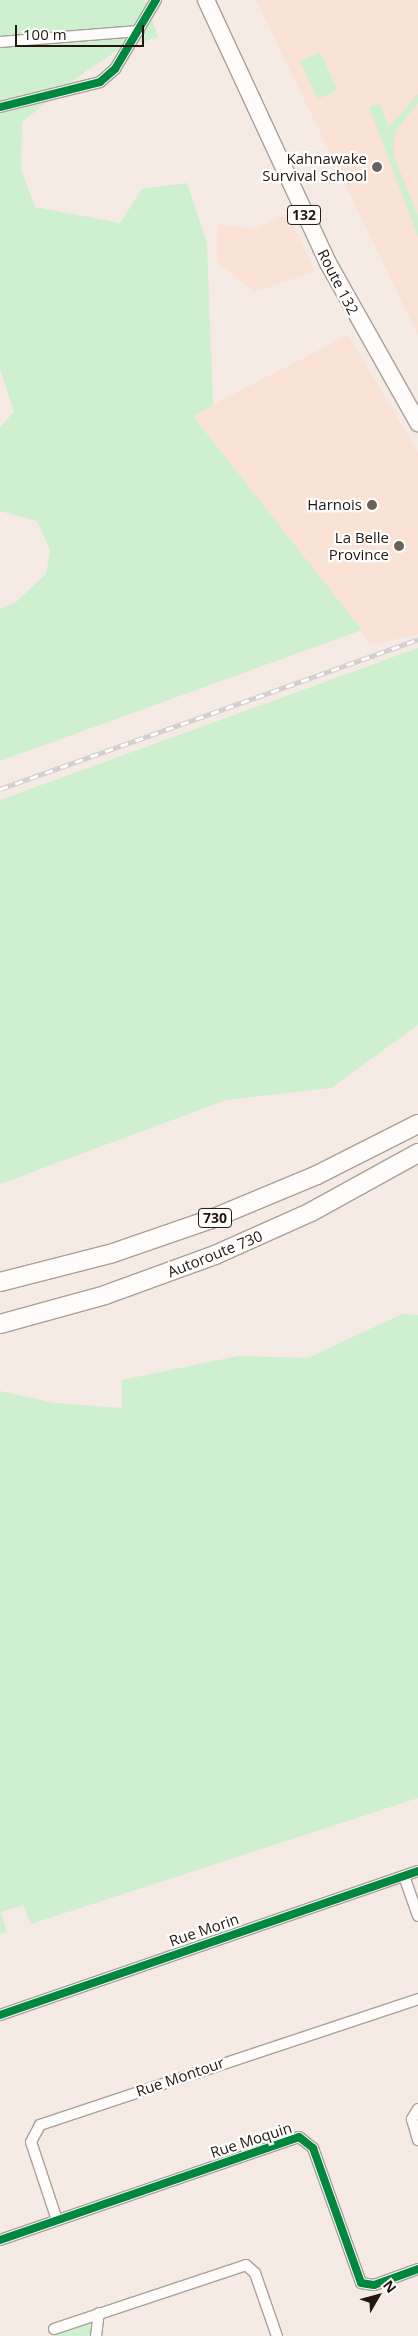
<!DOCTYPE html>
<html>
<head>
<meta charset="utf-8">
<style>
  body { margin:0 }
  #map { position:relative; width:418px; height:2336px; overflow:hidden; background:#f5eae4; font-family:"Open Sans",sans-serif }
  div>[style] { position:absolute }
  .built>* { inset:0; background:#fae3d5 }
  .green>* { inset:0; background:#cef0ce; transform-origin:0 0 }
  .roads { filter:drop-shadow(1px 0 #aaa099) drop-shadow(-1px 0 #aaa099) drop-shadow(0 1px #aaa099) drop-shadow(0 -1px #aaa099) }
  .minor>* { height:10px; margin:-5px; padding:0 5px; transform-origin:5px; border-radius:5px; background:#fefcfb }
  .trunk>* { height:16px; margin:-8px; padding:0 8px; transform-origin:8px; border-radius:8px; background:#fefcfb }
  .motorway>* { height:18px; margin:-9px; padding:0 9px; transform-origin:9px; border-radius:9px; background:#fefcfb }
  .rail>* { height:4.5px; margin-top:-2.25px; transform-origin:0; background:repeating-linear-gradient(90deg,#fff 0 8px,#d1cecc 0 16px); box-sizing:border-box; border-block:1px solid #d1cecc }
  .cycleway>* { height:8px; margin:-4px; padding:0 4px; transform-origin:4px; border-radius:4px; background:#00873e }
  .dots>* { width:14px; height:14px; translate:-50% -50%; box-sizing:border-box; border:2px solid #fff; border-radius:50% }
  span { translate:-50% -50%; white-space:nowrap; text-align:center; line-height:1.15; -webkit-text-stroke:4.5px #fff; paint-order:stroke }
  .shield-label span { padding:1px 4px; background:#fff; border:1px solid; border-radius:4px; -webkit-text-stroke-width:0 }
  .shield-label { font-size:14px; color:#231710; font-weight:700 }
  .poi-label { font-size:15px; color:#231710 }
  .right { translate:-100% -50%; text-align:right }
  .street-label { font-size:15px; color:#231710 }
  .north { position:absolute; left:353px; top:2271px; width:50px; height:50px; -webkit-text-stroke:4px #fff; paint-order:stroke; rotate:52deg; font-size:14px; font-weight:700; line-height:20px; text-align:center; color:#231710 }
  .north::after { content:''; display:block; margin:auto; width:18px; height:22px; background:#231710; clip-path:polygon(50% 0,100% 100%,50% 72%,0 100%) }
  .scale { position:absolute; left:15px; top:25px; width:129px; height:22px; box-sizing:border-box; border:2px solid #231710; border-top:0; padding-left:6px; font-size:15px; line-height:18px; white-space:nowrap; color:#231710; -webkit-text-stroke:4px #fff; paint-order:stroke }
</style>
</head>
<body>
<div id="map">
  <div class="built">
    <div style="clip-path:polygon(256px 0,418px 0,418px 335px)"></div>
    <div style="clip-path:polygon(287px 214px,315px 271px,255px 292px,217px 262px,217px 224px,254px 229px)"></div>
    <div style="clip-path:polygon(348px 335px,418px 452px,418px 634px,371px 645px,193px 415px)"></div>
  </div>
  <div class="green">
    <div style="clip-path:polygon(0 0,145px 0,158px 37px,120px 49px,86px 71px,22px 122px,21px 169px,35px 207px,120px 223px,142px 189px,187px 183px,207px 243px,213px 406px,193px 416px,362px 630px,0 761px,0 609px,16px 602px,46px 574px,50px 550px,37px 521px,0 511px,0 427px,14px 412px,0 369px)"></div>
    <div style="left:320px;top:52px;width:42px;height:22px;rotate:65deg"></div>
    <div style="clip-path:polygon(418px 94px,418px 103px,396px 130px,394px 141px,394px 156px,418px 216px,418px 237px,369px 107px,380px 103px,389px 127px)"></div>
    <div style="clip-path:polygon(418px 648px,418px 1025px,331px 1088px,226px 1100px,0 1184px,0 800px)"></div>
    <div style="clip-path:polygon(402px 1314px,418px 1315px,418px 1798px,31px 1924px,23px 1905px,1px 1912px,7px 1932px,0 1934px,0 1391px,55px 1403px,122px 1408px,122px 1380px,238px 1356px,308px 1358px)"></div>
    <div style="clip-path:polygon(90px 2322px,90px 2336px,52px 2336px,53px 2333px)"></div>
  </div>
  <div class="roads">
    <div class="minor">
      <div style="left:0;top:42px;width:139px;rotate:-4.5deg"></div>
      <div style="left:0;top:107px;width:103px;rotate:-14deg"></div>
      <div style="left:100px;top:82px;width:20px;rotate:-41deg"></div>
      <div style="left:115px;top:69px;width:80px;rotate:-59.3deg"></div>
      <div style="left:404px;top:1876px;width:42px;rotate:70.7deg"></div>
      <div style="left:0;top:2015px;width:442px;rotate:-19deg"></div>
      <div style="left:418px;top:2109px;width:12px;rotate:121deg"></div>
      <div style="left:412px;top:2119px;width:22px;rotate:74deg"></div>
      <div style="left:57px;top:2220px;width:82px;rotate:-108.4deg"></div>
      <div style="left:31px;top:2142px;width:19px;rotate:-62deg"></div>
      <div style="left:40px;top:2125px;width:398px;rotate:-18.4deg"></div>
      <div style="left:0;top:2240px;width:316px;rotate:-19deg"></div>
      <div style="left:299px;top:2137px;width:18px;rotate:38deg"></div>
      <div style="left:313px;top:2148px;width:143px;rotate:70.4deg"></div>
      <div style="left:361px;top:2283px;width:13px;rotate:9deg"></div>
      <div style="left:374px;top:2285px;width:47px;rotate:-20deg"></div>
      <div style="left:54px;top:2329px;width:202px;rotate:-18.4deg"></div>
      <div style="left:246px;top:2265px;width:12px;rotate:42deg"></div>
      <div style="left:255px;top:2273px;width:67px;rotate:70.8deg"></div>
      <div style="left:96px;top:2336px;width:23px;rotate:-83deg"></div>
    </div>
    <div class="trunk">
      <div style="left:206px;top:0;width:290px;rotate:65.1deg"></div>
      <div style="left:328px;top:263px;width:184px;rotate:60.6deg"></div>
    </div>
    <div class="motorway">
      <div style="left:0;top:1282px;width:114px;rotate:-14.3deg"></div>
      <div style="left:110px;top:1254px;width:105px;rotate:-19deg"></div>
      <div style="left:209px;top:1220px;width:117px;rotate:-22.6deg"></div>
      <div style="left:317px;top:1175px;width:113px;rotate:-26.8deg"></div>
      <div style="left:0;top:1324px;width:109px;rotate:-15.4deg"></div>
      <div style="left:105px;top:1295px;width:117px;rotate:-20deg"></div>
      <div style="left:215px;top:1255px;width:105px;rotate:-24.1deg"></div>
      <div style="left:311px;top:1212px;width:122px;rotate:-28.9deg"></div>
    </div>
  </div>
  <div class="rail">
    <div style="left:0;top:789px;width:444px;rotate:-19.7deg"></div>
  </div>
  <div class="cycleway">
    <div style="left:0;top:107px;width:103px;rotate:-14deg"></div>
    <div style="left:100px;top:82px;width:20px;rotate:-41deg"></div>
    <div style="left:115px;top:69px;width:80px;rotate:-59.3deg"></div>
    <div style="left:0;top:2015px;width:442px;rotate:-19deg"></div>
    <div style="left:0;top:2240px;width:316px;rotate:-19deg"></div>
    <div style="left:299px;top:2137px;width:18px;rotate:38deg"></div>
    <div style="left:313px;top:2148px;width:143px;rotate:70.4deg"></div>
    <div style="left:361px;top:2283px;width:13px;rotate:9deg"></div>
    <div style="left:374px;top:2285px;width:47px;rotate:-20deg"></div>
  </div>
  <div class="dots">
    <div style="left:377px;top:167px;background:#6c615a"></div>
    <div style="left:372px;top:505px;background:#6c615a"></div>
    <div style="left:399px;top:546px;background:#6c615a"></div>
  </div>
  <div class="shield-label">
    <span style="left:304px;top:215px">132</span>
    <span style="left:215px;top:1218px">730</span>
  </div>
  <div class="poi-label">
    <span class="right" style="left:367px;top:167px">Kahnawake<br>Survival School</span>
    <span class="right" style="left:362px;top:505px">Harnois</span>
    <span class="right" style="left:389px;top:546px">La Belle<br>Province</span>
  </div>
  <div class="street-label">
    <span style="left:338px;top:282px;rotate:63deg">Route 132</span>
    <span style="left:215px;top:1254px;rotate:-22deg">Autoroute 730</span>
    <span style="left:204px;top:1930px;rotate:-19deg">Rue Morin</span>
    <span style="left:180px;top:2077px;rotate:-19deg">Rue Montour</span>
    <span style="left:251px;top:2140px;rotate:-18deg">Rue Moquin</span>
  </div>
  <div class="north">N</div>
  <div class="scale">100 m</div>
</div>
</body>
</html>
